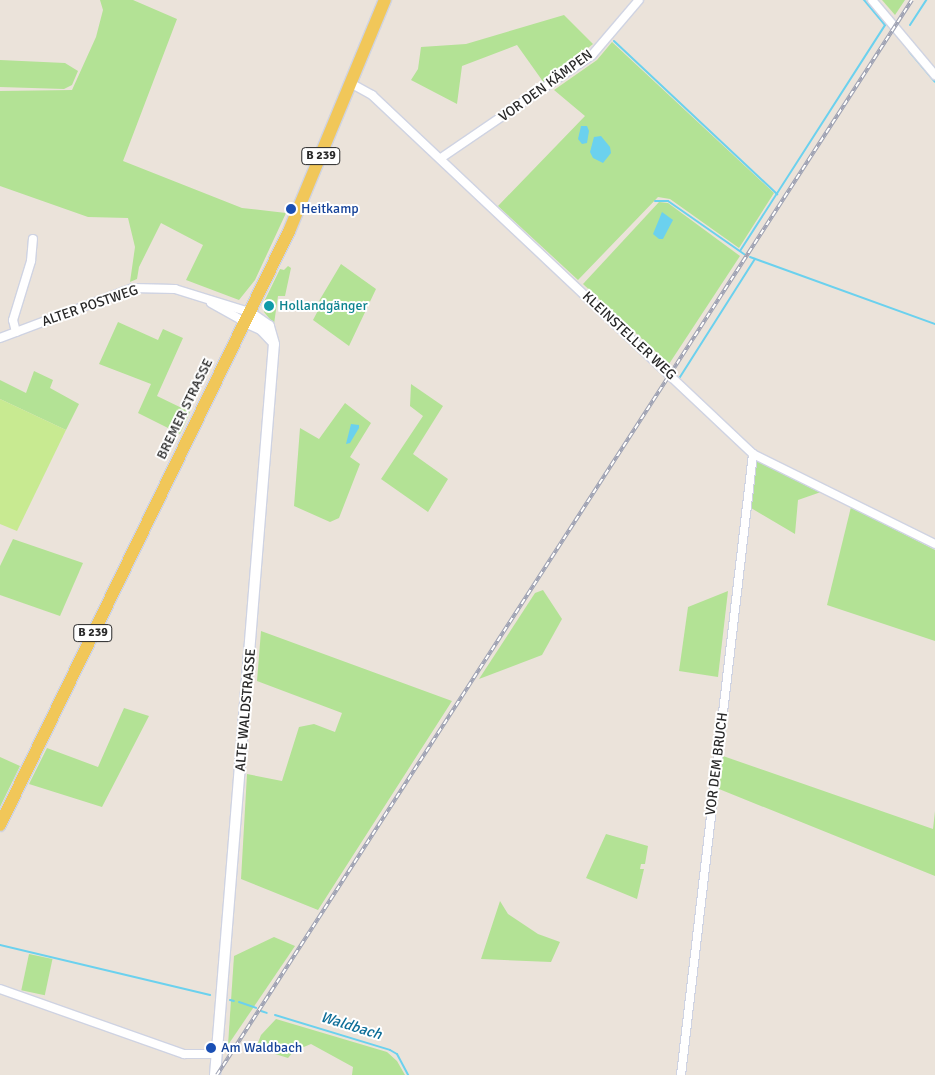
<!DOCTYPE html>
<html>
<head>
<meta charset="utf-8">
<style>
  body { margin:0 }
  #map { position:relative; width:935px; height:1075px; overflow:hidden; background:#ebe3da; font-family:Signika,sans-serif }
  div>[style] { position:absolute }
  .green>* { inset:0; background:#b3e295; transform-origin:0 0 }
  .pitch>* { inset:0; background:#c8ea91 }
  .water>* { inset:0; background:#6bd1ee }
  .stream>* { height:2px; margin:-1px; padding:0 1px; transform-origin:1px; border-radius:1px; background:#6bd1ee }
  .roads { filter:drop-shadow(1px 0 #cfd3e2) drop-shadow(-1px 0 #cfd3e2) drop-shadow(0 1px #cfd3e2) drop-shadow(0 -1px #cfd3e2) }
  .minor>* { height:8px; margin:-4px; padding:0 4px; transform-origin:4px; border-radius:4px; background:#fff }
  .tertiary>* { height:10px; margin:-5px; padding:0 5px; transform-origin:5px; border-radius:5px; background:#fff }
  .primary>* { height:12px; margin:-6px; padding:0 6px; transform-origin:6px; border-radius:6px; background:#f1c759 }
  .rail>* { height:4px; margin-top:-2px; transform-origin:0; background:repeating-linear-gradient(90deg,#fff 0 5.5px,#9da1b3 0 11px); box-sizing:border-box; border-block:1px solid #9da1b3 }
  .dots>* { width:14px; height:14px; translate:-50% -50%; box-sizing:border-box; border:2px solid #fff; border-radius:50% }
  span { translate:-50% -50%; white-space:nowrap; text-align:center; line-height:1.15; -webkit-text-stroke:4px #fff; paint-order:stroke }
  .shield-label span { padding:1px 4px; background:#fff; border:1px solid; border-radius:4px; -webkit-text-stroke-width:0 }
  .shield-label { font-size:12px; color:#282828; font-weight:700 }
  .street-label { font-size:14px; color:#282828 }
  .transit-label { font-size:14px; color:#164399 }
  .left { translate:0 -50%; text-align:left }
  .culture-label { font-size:14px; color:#0d838f }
  .water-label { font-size:15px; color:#0d6e98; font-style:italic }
</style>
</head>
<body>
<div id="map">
  <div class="green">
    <div style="clip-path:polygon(100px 0,133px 0,177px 19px,123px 161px,242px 208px,286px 213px,255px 280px,239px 300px,186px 280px,203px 245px,161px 223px,139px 267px,137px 279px,130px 282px,135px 247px,128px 218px,88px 217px,0 186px,0 91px,72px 90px,96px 37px,103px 10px)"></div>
    <div style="clip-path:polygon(882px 0,905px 0,895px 15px)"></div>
    <div style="clip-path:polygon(564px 15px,593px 44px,544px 83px,517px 45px,462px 66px,457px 104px,411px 80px,418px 69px,421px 47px,466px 44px)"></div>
    <div style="clip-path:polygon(612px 42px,774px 193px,739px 248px,670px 199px,658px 197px,578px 280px,498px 206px,585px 116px,554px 90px,597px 60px)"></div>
    <div style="clip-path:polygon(0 60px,65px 63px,78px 71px,72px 85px,64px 89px,0 87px)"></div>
    <div style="clip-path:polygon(659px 202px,668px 203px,740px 256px,669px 364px,583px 284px)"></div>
    <div style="clip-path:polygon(341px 264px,376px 289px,349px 346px,313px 320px,322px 303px,319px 301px)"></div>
    <div style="clip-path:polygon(288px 266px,291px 268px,285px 296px,278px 296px,274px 324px,264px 312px,263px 304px,280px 269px,284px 270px)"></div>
    <div style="clip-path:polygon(118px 322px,158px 340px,163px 329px,183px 338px,157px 396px,190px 412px,180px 434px,138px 413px,151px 384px,99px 364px)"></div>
    <div style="clip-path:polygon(34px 371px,53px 380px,50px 388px,79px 404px,66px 430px,0 399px,0 380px,26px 393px)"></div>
    <div style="clip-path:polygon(411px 384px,443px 406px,413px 454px,448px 479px,428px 512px,381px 479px,423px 416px,410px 406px)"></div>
    <div style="clip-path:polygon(345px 403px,371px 423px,350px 457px,360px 464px,339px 518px,330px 522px,294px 506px,300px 428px,319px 439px)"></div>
    <div style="clip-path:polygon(759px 460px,821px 492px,798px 500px,795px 534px,751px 508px,756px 462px)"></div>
    <div style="clip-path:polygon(851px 507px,935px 550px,935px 641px,827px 605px)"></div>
    <div style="clip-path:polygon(13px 539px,83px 563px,60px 616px,0 595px,0 566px)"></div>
    <div style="clip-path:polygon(543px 590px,562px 619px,542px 655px,479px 679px,535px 593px)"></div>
    <div style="clip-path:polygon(728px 591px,718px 677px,679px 671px,688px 607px)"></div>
    <div style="clip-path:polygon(261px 631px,452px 701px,318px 910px,241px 879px,247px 774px,282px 781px,299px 727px,314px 724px,335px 732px,342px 713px,257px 681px)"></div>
    <div style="clip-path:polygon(124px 708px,149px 716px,102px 807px,29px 784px,47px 748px,98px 767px)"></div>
    <div style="clip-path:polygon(723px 756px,933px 829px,935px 811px,935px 876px,719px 789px)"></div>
    <div style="clip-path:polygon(0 757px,20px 766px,0 807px)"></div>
    <div style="clip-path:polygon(606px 834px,648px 846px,645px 864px,641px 864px,640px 869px,644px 869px,637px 899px,586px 878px)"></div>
    <div style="clip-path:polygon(500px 901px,508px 914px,538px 934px,560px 942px,551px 962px,481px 959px)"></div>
    <div style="clip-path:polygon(274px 937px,295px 946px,228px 1045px,234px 956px)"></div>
    <div style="left:29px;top:954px;width:24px;height:37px;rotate:12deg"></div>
    <div style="clip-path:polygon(276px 1019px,387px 1052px,397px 1061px,405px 1075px,352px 1075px,353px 1067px,311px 1044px,294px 1051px,288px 1058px,256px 1048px,261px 1035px)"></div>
  </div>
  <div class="pitch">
    <div style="clip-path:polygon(0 399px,66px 430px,17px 531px,0 524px)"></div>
  </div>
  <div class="water">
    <div style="clip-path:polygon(581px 126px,587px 126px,589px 131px,587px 143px,582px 144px,578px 139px)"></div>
    <div style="clip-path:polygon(601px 136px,610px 147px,611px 153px,603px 163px,593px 158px,590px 152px,594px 137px)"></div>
    <div style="clip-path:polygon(662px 212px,673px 220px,663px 239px,659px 239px,653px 234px)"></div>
    <div style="clip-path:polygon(351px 424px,359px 425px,359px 428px,350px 443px,346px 444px)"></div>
  </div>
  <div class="stream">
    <div style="left:910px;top:25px;width:30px;rotate:-57deg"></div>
    <div style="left:614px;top:41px;width:224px;rotate:43.2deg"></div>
    <div style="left:909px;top:51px;width:40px;rotate:50deg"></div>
    <div style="left:655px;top:201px;width:13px"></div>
    <div style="left:668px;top:201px;width:93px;rotate:34.9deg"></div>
    <div style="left:740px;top:251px;width:269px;rotate:-57.3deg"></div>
    <div style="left:885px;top:25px;width:33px;rotate:-130deg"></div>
    <div style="left:750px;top:257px;width:197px;rotate:19.9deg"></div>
    <div style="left:680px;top:377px;width:140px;rotate:-57.6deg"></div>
    <div style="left:0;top:945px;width:216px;rotate:13.4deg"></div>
    <div style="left:230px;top:1000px;width:4px;rotate:14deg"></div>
    <div style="left:239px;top:1002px;width:18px;rotate:19deg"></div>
    <div style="left:261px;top:1011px;width:6px;rotate:18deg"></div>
    <div style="left:275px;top:1015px;width:120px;rotate:16.9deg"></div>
    <div style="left:390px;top:1050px;width:8px;rotate:30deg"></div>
    <div style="left:397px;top:1054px;width:24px;rotate:62deg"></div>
  </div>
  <div class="roads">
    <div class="minor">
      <div style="left:872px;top:0;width:98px;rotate:50deg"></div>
      <div style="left:352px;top:84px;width:23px;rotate:29deg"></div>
      <div style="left:372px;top:95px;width:523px;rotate:43.3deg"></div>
      <div style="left:753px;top:454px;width:203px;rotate:26.3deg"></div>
      <div style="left:441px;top:158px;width:183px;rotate:-34.3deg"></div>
      <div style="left:592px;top:55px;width:72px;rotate:-49.5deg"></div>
      <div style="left:211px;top:303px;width:39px;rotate:29deg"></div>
      <div style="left:16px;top:332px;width:12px;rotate:-104deg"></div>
      <div style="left:13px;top:320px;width:62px;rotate:-73deg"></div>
      <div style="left:31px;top:261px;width:22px;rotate:-85deg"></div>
      <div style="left:0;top:338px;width:142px;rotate:-20.6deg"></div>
      <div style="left:133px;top:288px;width:42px;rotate:1.4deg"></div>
      <div style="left:175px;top:289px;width:77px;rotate:17.3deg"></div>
      <div style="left:0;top:989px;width:195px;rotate:19.5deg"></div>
      <div style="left:184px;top:1054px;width:33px"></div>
      <div style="left:681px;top:1075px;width:625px;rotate:-83.39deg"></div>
    </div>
    <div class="tertiary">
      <div style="left:245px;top:322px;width:17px;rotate:24deg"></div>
      <div style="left:261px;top:329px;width:16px;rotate:47deg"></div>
      <div style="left:215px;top:1075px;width:733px;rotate:-85.39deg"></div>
      <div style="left:274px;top:344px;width:19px;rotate:-106deg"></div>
      <div style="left:269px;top:326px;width:24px;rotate:-145deg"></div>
    </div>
    <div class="primary">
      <div style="left:0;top:825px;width:663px;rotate:-64.05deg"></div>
      <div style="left:290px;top:229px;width:248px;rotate:-67.5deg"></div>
    </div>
  </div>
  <div class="rail">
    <div style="left:217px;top:1075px;width:1280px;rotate:-57.12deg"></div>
  </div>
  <div class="dots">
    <div style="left:291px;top:209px;background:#1a4fb4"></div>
    <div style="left:269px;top:306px;background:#0f9aa8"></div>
    <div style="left:211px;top:1048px;background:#1a4fb4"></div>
  </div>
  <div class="shield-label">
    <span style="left:321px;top:156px">B 239</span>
    <span style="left:93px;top:633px">B 239</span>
  </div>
  <div class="street-label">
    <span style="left:546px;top:86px;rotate:-36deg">VOR DEN KÄMPEN</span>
    <span style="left:90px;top:306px;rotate:-19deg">ALTER POSTWEG</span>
    <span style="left:629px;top:336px;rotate:43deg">KLEINSTELLER WEG</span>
    <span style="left:185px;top:409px;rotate:-64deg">BREMER STRASSE</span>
    <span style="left:246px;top:710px;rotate:-85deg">ALTE WALDSTRASSE</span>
    <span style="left:717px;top:764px;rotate:-83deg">VOR DEM BRUCH</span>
  </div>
  <div class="transit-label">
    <span class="left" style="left:301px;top:209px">Heitkamp</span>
    <span class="left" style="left:221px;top:1048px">Am Waldbach</span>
  </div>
  <div class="culture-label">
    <span class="left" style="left:279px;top:306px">Hollandgänger</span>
  </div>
  <div class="water-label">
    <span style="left:351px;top:1026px;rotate:17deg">Waldbach</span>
  </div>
</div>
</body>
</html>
